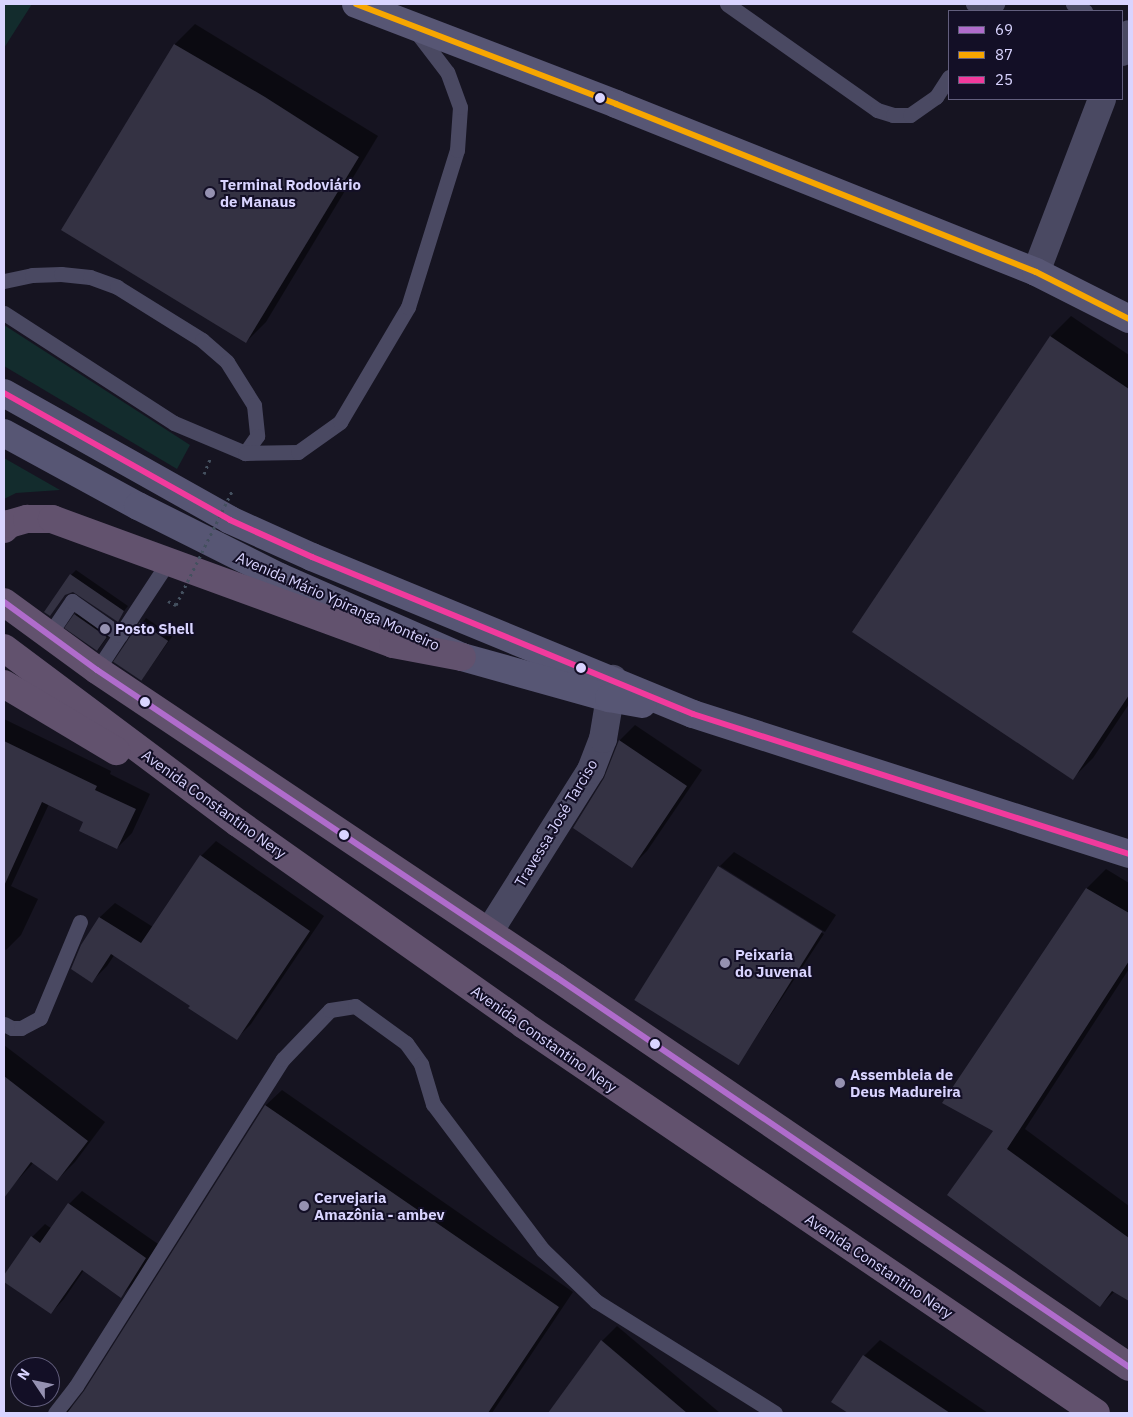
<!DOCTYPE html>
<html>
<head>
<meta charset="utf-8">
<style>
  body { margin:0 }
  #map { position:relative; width:1133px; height:1417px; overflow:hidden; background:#161421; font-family:"IBM Plex Sans",sans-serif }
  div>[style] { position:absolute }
  .green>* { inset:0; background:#132c2d }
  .shadow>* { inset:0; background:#0007; transform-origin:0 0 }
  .building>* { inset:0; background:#343243; transform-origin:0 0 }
  .path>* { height:3px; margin-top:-1.5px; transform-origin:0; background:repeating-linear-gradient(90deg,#44505f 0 2.5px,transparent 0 6.5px) }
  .service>* { height:15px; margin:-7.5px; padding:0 7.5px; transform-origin:7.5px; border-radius:7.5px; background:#4a4962 }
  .minor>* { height:28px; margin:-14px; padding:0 14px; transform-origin:14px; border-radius:14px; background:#4a4962 }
  .secondary>* { height:28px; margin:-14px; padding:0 14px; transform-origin:14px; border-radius:14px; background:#575674 }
  .trunk>* { height:28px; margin:-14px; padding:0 14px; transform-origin:14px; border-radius:14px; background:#62526e }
  .path-bridge>* { height:3px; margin-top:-1.5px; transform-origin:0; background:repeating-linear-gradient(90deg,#44505f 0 2.5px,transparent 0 6.5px) }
  .bus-1>* { height:6px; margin:-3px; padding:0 3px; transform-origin:3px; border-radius:3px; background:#b06ccc }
  .bus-2>* { height:6px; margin:-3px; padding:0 3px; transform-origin:3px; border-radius:3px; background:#f7a600 }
  .bus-3>* { height:6px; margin:-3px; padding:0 3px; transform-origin:3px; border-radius:3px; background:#f13a9d }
  .dots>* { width:14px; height:14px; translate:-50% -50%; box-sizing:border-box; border:2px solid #130f26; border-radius:50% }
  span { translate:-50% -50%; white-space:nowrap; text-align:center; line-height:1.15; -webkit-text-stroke:4px #130f26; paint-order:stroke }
  .poi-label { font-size:15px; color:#d9d4ff; font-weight:700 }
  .left { translate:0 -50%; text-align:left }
  .street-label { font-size:15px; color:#d9d4ff }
  .frame { position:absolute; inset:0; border:5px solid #d9d4ff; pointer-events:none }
  .legend { position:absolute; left:948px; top:10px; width:175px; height:90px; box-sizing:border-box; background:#130f26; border:1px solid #625e7d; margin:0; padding:6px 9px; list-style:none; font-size:15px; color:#d9d4ff }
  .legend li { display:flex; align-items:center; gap:10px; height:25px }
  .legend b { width:25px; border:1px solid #625e7d }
  .north { position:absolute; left:10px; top:1357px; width:50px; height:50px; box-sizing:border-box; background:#130f26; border:1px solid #625e7d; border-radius:50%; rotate:304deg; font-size:14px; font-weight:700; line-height:20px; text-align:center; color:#d9d4ff }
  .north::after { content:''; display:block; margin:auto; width:18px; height:22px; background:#9591b1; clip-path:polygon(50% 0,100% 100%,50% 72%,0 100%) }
</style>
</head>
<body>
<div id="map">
  <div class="green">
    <div style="clip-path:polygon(4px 4px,32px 4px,4px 48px)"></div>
    <div style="clip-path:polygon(4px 325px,190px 445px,177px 469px,4px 366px)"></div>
    <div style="clip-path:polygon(4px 458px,60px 490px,16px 493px,4px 499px)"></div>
  </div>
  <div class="shadow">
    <div style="clip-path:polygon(195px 24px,378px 136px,266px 322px,246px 342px,63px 230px,175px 44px)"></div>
    <div style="clip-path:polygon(1071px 316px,1129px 355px,1129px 704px,1093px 758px,1073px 778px,1051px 336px)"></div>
    <div style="clip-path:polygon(76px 570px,128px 606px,117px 620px,73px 590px,66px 593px,50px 615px,71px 575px)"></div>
    <div style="clip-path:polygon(80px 610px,111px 632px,98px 650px,75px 615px)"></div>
    <div style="left:146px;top:618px;width:32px;height:54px;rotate:35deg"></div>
    <div style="clip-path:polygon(4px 719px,111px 771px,110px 774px,150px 794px,132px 833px,117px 848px,85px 821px,49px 804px,11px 886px,38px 899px,21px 935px,6px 950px,4px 949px)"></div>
    <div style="clip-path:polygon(635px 725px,702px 770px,647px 851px,632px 866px,605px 779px,620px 740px)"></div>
    <div style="clip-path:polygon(216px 841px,324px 916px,251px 1024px,236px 1039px,192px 1005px,115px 954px,107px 966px,92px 981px,82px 945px,100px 917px,115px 903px,153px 927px,201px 856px)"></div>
    <div style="clip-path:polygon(734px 852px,836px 915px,825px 932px,720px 866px,720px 869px,824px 934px,751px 1045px,736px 1061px,719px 867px)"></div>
    <div style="clip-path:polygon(1106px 869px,1129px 883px,1129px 969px,1025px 1129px,1129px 1206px,1129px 1300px,1115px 1291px,1100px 1306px,995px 1131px,1087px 888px)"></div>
    <div style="clip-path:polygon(4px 1045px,105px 1122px,75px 1162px,57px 1180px,34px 1162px,6px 1193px,4px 1191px)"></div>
    <div style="clip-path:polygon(282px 1090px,573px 1292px,492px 1413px,63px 1413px,74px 1405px,85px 1392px,266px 1105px)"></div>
    <div style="clip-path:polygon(82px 1191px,158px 1244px,134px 1283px,121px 1296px,84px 1270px,64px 1299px,51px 1313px,4px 1280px,4px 1277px,32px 1237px,45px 1224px,52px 1229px,69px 1204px)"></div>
    <div style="clip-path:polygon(617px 1326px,720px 1413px,550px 1413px,602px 1341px)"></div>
    <div style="clip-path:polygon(880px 1340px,988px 1413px,850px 1413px,833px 1402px,864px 1356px)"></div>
  </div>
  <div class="building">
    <div style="clip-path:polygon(174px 44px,265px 97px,359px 157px,246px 343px,61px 230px)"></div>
    <div style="clip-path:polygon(1050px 336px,1129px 389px,1129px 695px,1073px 780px,852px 632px)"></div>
    <div style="clip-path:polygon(70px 574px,124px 611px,118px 622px,73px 592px,65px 595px,50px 616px,44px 612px)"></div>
    <div style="left:74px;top:614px;width:40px;height:17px;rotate:35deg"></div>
    <div style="left:140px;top:622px;width:34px;height:48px;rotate:34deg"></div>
    <div style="clip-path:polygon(619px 740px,687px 786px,632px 868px,573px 828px,604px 778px)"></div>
    <div style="clip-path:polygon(4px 741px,97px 786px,95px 790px,136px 809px,117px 849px,79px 831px,83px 822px,42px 802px,4px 886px)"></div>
    <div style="clip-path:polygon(200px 855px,310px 931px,237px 1040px,188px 1008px,190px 1006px,111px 954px,92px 983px,71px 969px,81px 945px,99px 917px,141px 943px)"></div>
    <div style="left:718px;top:866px;width:123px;height:158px;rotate:32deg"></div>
    <div style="clip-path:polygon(1086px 888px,1129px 913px,1129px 961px,1007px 1149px,1129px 1238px,1129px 1301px,1112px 1291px,1100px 1307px,947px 1195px,993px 1131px,942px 1103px)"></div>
    <div style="clip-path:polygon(4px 1076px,88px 1141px,57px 1181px,31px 1162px,4px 1198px)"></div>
    <div style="clip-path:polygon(265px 1105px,559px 1307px,488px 1413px,67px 1413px,84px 1391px)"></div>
    <div style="clip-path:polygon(68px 1203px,146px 1258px,121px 1298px,82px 1270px,51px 1314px,4px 1282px,4px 1275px,31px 1236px,40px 1243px)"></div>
    <div style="clip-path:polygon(601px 1340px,687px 1413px,548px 1413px)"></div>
    <div style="clip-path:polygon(863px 1355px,950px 1413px,848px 1413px,831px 1402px)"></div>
  </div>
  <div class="path">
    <div style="left:204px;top:474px;width:16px;rotate:-68deg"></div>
    <div style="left:168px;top:601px;width:9px;rotate:27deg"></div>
  </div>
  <div class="service">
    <div style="left:727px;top:4px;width:184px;rotate:35.2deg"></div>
    <div style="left:877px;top:110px;width:17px;rotate:17deg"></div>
    <div style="left:893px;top:115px;width:17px"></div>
    <div style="left:910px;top:115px;width:32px;rotate:-35deg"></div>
    <div style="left:936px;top:97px;width:24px;rotate:-57deg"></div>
    <div style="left:973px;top:4px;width:13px;rotate:32deg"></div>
    <div style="left:1073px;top:4px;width:14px;rotate:30deg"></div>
    <div style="left:992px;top:11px;width:9px;rotate:-54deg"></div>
    <div style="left:4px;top:281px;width:29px;rotate:-12deg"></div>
    <div style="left:32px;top:275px;width:29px;rotate:-2deg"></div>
    <div style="left:61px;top:274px;width:29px;rotate:6deg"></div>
    <div style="left:90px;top:277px;width:29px;rotate:20deg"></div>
    <div style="left:117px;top:287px;width:100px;rotate:31.9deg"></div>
    <div style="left:202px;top:340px;width:33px;rotate:41deg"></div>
    <div style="left:227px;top:362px;width:51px;rotate:57.9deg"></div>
    <div style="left:254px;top:405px;width:31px;rotate:84deg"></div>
    <div style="left:257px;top:436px;width:21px;rotate:125deg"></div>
    <div style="left:4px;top:313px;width:202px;rotate:32.9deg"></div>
    <div style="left:174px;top:423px;width:77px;rotate:22.9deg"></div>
    <div style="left:245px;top:453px;width:53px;rotate:-1.1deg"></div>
    <div style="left:298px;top:452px;width:52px;rotate:-35.5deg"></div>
    <div style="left:340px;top:422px;width:134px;rotate:-59.4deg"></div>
    <div style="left:408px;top:307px;width:164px;rotate:-72.7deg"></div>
    <div style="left:457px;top:150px;width:43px;rotate:-86deg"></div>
    <div style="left:460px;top:107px;width:37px;rotate:-110deg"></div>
    <div style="left:447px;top:72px;width:53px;rotate:-127.3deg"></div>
    <div style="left:49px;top:635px;width:41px;rotate:-55.9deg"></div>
    <div style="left:72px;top:601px;width:59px;rotate:35.3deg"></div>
    <div style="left:120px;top:635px;width:42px;rotate:123.3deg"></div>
    <div style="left:120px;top:635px;width:87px;rotate:-56.7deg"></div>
    <div style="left:4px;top:1024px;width:9px;rotate:27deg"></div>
    <div style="left:12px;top:1028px;width:9px"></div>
    <div style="left:21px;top:1028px;width:21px;rotate:-28deg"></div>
    <div style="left:40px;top:1018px;width:104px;rotate:-67.4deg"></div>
    <div style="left:55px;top:1413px;width:34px;rotate:-52deg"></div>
    <div style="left:76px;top:1386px;width:387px;rotate:-57.7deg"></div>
    <div style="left:283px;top:1059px;width:68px;rotate:-46.2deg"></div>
    <div style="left:330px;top:1010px;width:25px;rotate:-9deg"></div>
    <div style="left:355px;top:1006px;width:63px;rotate:36deg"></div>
    <div style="left:406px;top:1043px;width:26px;rotate:54deg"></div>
    <div style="left:421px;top:1064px;width:42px;rotate:73.3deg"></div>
    <div style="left:433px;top:1104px;width:183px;rotate:53deg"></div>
    <div style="left:543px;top:1250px;width:74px;rotate:43.9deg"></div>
    <div style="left:596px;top:1301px;width:211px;rotate:32deg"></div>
  </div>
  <div class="minor">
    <div style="left:1122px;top:52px;width:19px;rotate:-69deg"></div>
    <div style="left:1036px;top:272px;width:185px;rotate:-69.1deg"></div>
    <div style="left:489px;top:932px;width:191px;rotate:-57.8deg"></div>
    <div style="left:591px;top:770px;width:33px;rotate:-69deg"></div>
    <div style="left:603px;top:739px;width:61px;rotate:-80.5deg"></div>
  </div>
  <div class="secondary">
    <div style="left:356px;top:4px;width:279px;rotate:21deg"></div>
    <div style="left:616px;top:104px;width:452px;rotate:21.8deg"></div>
    <div style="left:1036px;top:272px;width:104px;rotate:26.8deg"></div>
    <div style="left:4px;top:393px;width:259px;rotate:29.3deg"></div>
    <div style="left:230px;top:520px;width:90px;rotate:24.3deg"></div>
    <div style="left:312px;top:557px;width:412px;rotate:22.4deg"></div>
    <div style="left:693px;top:714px;width:458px;rotate:17.8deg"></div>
    <div style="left:4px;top:433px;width:153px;rotate:28.6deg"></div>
    <div style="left:138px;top:506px;width:159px;rotate:26.6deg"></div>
    <div style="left:280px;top:577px;width:199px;rotate:23.7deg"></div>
    <div style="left:462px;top:657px;width:153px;rotate:15.6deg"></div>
    <div style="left:609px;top:698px;width:34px;rotate:10deg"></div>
  </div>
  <div class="trunk">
    <div style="left:4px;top:529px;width:7px;rotate:-45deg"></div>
    <div style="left:9px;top:524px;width:19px;rotate:-16deg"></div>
    <div style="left:27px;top:519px;width:25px"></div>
    <div style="left:52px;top:519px;width:363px;rotate:20.1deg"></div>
    <div style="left:393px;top:644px;width:70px;rotate:10.7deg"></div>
    <div style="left:4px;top:602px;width:115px;rotate:36.2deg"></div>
    <div style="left:97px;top:670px;width:552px;rotate:33.78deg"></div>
    <div style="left:556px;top:977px;width:693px;rotate:34.24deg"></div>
    <div style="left:4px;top:648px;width:292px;rotate:36.8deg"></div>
    <div style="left:238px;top:823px;width:350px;rotate:35.2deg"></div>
    <div style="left:524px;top:1025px;width:691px;rotate:34.15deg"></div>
    <div style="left:4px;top:684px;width:131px;rotate:30.9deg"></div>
  </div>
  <div class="path-bridge">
    <div style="left:176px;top:605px;width:129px;rotate:-63.8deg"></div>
  </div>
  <div class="bus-1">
    <div style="left:4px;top:602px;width:115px;rotate:36.2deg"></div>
    <div style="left:97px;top:670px;width:552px;rotate:33.78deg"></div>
    <div style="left:556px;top:977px;width:693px;rotate:34.24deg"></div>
  </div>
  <div class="bus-2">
    <div style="left:356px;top:4px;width:279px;rotate:21deg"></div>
    <div style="left:616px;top:104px;width:452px;rotate:21.8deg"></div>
    <div style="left:1036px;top:272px;width:104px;rotate:26.8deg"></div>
  </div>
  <div class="bus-3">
    <div style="left:4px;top:393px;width:259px;rotate:29.3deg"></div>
    <div style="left:230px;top:520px;width:90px;rotate:24.3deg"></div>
    <div style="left:312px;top:557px;width:412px;rotate:22.4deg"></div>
    <div style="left:693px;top:714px;width:458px;rotate:17.8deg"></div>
  </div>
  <div class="dots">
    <div style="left:600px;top:98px;background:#d9d4ff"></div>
    <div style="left:210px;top:193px;background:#9591b1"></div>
    <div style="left:105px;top:629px;background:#9591b1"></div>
    <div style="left:581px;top:668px;background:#d9d4ff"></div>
    <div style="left:145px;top:702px;background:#d9d4ff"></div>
    <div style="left:344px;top:835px;background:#d9d4ff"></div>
    <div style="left:725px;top:963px;background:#9591b1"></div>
    <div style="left:655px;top:1044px;background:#d9d4ff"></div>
    <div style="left:840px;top:1083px;background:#9591b1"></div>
    <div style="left:304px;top:1206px;background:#9591b1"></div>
  </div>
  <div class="poi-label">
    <span class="left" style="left:220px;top:193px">Terminal Rodoviário<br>de Manaus</span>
    <span class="left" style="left:115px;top:629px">Posto Shell</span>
    <span class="left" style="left:735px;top:963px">Peixaria<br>do Juvenal</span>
    <span class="left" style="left:850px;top:1083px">Assembleia de<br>Deus Madureira</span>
    <span class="left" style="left:314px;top:1206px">Cervejaria<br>Amazônia - ambev</span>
  </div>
  <div class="street-label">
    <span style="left:338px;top:601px;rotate:24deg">Avenida Mário Ypiranga Monteiro</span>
    <span style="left:214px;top:804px;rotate:36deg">Avenida Constantino Nery</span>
    <span style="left:556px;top:823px;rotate:-59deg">Travessa José Tarciso</span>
    <span style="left:544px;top:1039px;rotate:35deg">Avenida Constantino Nery</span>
    <span style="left:879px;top:1266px;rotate:34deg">Avenida Constantino Nery</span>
  </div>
  <div class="frame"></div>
  <ul class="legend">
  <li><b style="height:6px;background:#b06ccc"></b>69</li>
  <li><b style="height:6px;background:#f7a600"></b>87</li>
  <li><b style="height:6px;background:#f13a9d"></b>25</li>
  </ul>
  <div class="north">N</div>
</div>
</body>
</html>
